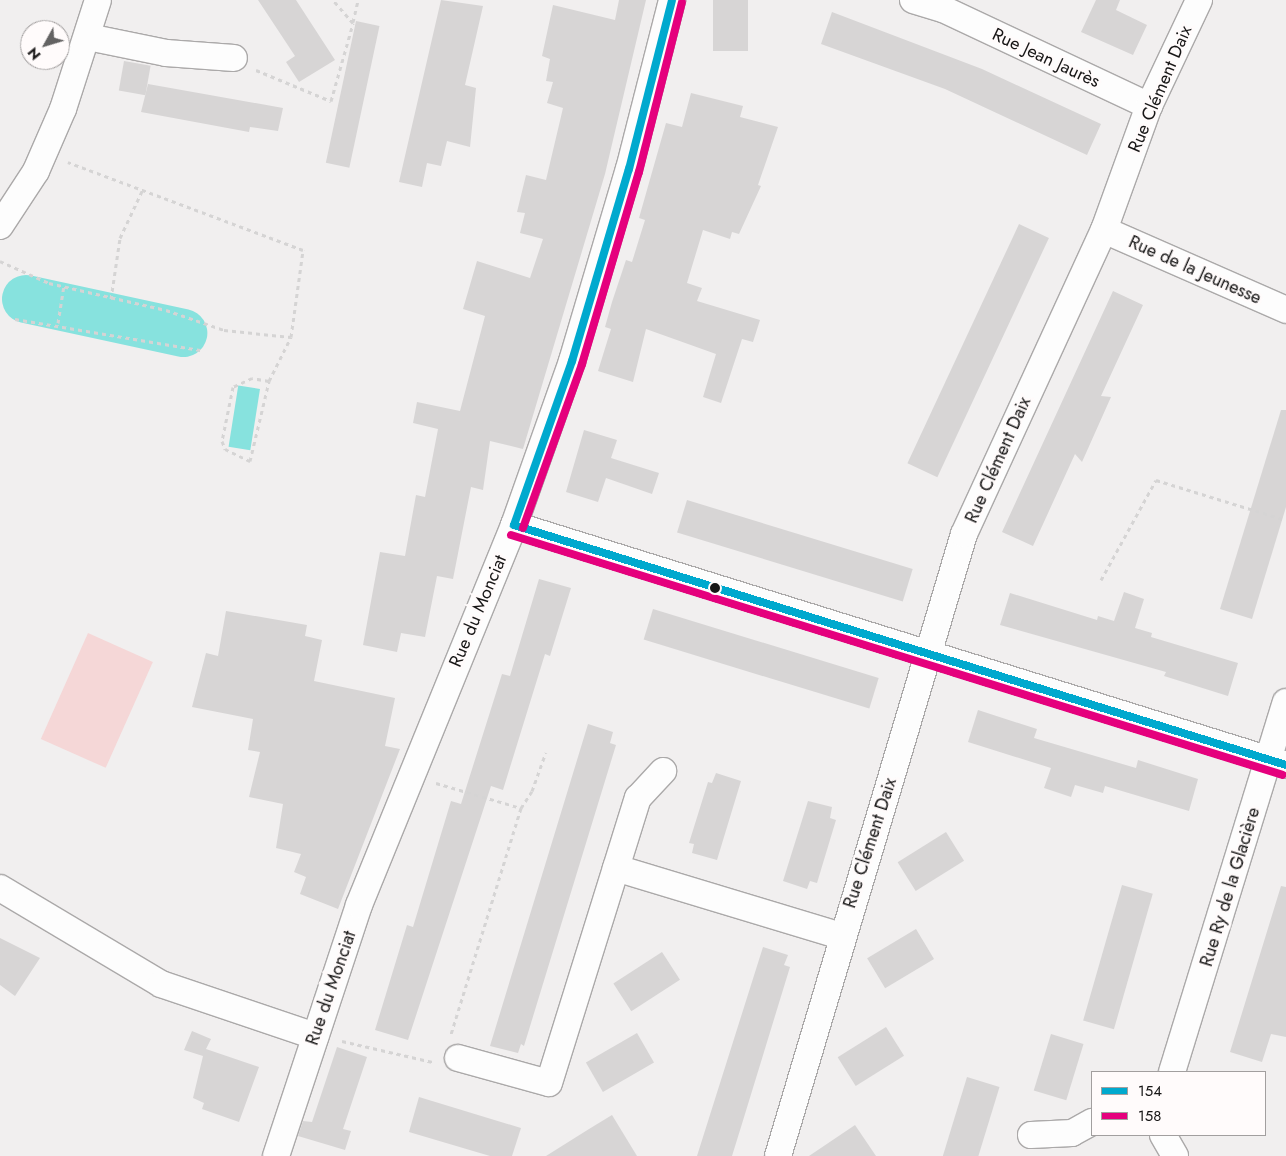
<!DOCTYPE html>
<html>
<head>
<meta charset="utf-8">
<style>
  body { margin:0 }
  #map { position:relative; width:1286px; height:1156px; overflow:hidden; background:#f1efef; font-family:Jost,sans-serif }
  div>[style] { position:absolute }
  .green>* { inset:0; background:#f5d7d7; transform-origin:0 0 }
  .water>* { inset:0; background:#87e2de; transform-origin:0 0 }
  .river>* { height:48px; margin:-24px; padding:0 24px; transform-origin:24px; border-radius:24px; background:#87e2de }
  .building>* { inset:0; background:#d7d5d5; transform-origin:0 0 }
  .path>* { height:3px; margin-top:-1.5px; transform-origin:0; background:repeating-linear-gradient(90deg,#d5d4d4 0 4px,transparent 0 8px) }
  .roads { filter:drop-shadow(1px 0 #aba9a9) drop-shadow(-1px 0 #aba9a9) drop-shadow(0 1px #aba9a9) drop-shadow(0 -1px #aba9a9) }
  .minor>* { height:26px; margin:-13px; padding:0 13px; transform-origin:13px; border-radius:13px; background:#fdfdfd }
  .bus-1>* { height:8px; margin:-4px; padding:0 4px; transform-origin:4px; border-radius:4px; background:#00a9ce }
  .bus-2>* { height:8px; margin:-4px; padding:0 4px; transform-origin:4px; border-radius:4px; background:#e5007d }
  .dots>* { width:14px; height:14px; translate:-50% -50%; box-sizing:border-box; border:2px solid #fffbfb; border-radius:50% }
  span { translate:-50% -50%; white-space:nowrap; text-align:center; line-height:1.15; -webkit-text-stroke:5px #fffbfb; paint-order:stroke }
  .street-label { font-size:18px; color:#171616 }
  .legend { position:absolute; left:1091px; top:1071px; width:175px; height:65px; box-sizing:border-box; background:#fffbfb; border:1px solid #a29f9f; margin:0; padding:6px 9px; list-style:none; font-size:15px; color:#171616 }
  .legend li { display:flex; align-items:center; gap:10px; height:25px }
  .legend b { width:25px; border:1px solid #a29f9f }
  .north { position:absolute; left:20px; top:20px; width:50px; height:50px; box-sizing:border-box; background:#fffbfb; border:1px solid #a29f9f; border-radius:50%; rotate:231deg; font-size:14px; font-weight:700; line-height:20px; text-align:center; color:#171616 }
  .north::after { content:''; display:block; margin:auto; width:18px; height:22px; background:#636262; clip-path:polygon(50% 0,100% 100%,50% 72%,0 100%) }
</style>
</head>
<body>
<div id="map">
  <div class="green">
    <div style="left:88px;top:633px;width:71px;height:116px;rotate:24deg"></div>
  </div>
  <div class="water">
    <div style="left:260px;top:389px;width:62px;height:22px;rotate:99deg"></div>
  </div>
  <div class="river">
    <div style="left:26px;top:299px;width:161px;rotate:12.2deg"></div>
  </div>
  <div class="building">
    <div style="clip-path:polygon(258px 0,296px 0,335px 60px,299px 82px,286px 62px,295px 56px)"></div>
    <div style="clip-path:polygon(441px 0,483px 6px,465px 85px,476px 88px,470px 147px,447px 141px,441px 166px,427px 163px,422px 187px,399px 182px)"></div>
    <div style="clip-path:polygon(619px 0,646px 0,605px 174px,523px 449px,490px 441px,483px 490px,471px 487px,453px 579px,437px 576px,425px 637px,401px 633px,397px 652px,363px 645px,380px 552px,405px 556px,416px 495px,425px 497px,438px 429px,413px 423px,417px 402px,460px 411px,485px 316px,463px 309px,477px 261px,530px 278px,543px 239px,520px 233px,525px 213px,517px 212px,526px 175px,546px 180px,563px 108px,547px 103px,553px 82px,546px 81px,550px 59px,542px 56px,553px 5px,615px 20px)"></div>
    <div style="left:713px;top:0;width:35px;height:51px"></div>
    <div style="clip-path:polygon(1096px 0,1120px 0,1116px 10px,1147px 25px,1133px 55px,1081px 32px)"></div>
    <div style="clip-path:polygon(832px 12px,982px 69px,1101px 124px,1087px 155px,945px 89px,821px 44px)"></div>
    <div style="left:356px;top:21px;width:24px;height:145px;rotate:12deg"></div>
    <div style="left:124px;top:61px;width:27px;height:30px;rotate:10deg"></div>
    <div style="clip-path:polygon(148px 84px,283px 108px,278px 131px,250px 127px,249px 132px,141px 112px)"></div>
    <div style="clip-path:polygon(691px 93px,743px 106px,740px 117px,778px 127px,758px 185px,761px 186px,739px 234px,732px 232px,730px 239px,703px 230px,687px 283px,702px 288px,697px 301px,760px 320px,753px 342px,742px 339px,721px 403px,703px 397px,716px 354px,646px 329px,633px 382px,598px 371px,611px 329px,605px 327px,612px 302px,626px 260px,632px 262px,645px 220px,639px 218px,666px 123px,682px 127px)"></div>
    <div style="left:1019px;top:224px;width:33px;height:264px;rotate:25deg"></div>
    <div style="clip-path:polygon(1113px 291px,1143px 305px,1101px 396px,1111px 397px,1082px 462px,1075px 454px,1033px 546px,1002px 532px)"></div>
    <div style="clip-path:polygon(1281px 410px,1286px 410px,1286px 507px,1252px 619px,1220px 609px)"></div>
    <div style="clip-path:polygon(584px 430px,617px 440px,611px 458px,659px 473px,652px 494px,606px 478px,598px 502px,566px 492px)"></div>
    <div style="left:687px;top:500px;width:236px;height:34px;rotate:17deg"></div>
    <div style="clip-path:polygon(539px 579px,571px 588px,550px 656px,545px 654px,503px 790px,491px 786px,408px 1040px,375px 1030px,407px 925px,413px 927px,451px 801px,461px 804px,502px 674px,510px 676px)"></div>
    <div style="clip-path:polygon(1124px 592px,1144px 599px,1135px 628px,1152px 633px,1151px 637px,1238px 663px,1228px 696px,1164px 676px,1166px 672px,1000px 625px,1010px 593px,1097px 620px,1098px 616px,1114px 621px)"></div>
    <div style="left:653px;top:609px;width:236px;height:32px;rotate:17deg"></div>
    <div style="clip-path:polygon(226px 611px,307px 625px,305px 636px,322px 640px,314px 681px,395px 698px,385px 746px,400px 749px,338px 909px,300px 894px,306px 877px,294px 872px,301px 854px,276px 848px,283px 804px,249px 797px,260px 752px,248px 750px,253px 719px,192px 707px,206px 653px,218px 656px)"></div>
    <div style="clip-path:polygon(978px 710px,1037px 729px,1034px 738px,1136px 768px,1138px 760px,1198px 779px,1189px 811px,1105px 786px,1103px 793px,1075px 785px,1071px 797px,1044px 788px,1051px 768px,968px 742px)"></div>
    <div style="clip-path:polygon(588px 724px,613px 732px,610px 743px,616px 745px,524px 1046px,521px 1044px,518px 1053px,490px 1046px)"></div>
    <div style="clip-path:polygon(716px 773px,741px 781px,717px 860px,692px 853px,694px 844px,689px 843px,708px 782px,712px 783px)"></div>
    <div style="clip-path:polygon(808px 801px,832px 807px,830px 818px,836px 820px,817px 883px,810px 881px,807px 889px,783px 881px)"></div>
    <div style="left:946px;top:832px;width:34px;height:57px;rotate:58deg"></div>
    <div style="left:1122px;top:885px;width:32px;height:141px;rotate:16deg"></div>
    <div style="clip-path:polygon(1281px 886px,1286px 887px,1286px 1037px,1271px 1034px,1262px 1062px,1230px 1052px)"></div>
    <div style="left:916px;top:929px;width:35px;height:57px;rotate:59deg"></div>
    <div style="clip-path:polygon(0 938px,40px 958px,15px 996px,0 985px)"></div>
    <div style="clip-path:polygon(763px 947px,788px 955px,784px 965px,790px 967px,741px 1127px,732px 1156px,697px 1156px)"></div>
    <div style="left:662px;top:952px;width:33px;height:58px;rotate:57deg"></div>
    <div style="left:886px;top:1027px;width:34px;height:57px;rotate:58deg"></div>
    <div style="clip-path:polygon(192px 1031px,211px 1039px,206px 1049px,259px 1067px,239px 1122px,202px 1109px,204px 1103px,193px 1098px,203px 1056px,184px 1050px)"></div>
    <div style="left:637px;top:1033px;width:34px;height:59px;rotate:60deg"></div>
    <div style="left:1051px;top:1034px;width:34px;height:59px;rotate:17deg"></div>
    <div style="clip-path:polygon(337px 1047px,367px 1057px,343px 1129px,351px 1131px,345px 1150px,298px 1136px,303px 1121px,312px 1122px)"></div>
    <div style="left:967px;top:1077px;width:34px;height:83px;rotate:17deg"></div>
    <div style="clip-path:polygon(419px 1097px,521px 1128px,512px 1156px,490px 1156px,409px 1132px)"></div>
    <div style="clip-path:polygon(612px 1115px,637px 1156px,546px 1156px,589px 1129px)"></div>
    <div style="clip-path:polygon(855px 1125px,876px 1156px,809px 1156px)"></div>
  </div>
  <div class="path">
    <div style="left:353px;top:22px;width:23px;rotate:-77deg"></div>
    <div style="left:256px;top:70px;width:81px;rotate:22.5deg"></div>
    <div style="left:331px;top:101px;width:81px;rotate:-74.2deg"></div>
    <div style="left:353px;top:23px;width:30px;rotate:-131deg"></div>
    <div style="left:0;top:261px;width:54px;rotate:24.2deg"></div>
    <div style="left:49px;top:283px;width:120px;rotate:13deg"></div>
    <div style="left:166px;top:310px;width:61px;rotate:19deg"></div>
    <div style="left:224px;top:330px;width:67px;rotate:6deg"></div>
    <div style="left:291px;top:337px;width:88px;rotate:-82.1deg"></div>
    <div style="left:303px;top:250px;width:251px;rotate:-159.5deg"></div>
    <div style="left:111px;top:299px;width:62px;rotate:-81.6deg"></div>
    <div style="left:120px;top:238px;width:54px;rotate:-64.9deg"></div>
    <div style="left:15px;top:319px;width:189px;rotate:9.5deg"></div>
    <div style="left:58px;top:323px;width:37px;rotate:-81deg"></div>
    <div style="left:269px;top:381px;width:17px;rotate:-170deg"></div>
    <div style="left:252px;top:378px;width:21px;rotate:155deg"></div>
    <div style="left:233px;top:387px;width:55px;rotate:101.5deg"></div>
    <div style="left:222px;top:441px;width:9px;rotate:69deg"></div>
    <div style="left:225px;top:449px;width:28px;rotate:26deg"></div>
    <div style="left:250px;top:461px;width:82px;rotate:-76.6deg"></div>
    <div style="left:269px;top:381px;width:49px;rotate:-63.4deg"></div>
    <div style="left:1101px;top:580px;width:114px;rotate:-61.2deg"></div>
    <div style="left:1156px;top:480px;width:136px;rotate:17.1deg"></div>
    <div style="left:436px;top:783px;width:89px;rotate:16.4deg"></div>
    <div style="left:521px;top:808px;width:237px;rotate:107.2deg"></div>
    <div style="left:521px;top:808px;width:20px;rotate:-57deg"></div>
    <div style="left:532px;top:791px;width:41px;rotate:-70.3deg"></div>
    <div style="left:342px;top:1041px;width:93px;rotate:13deg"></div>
  </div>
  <div class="roads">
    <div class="minor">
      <div style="left:913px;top:0;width:31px;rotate:17deg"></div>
      <div style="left:943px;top:9px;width:228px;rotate:25.2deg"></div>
      <div style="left:88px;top:37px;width:80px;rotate:11.6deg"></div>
      <div style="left:166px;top:53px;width:68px;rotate:4.2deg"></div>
      <div style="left:0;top:226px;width:66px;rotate:-56.8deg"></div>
      <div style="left:36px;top:171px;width:68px;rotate:-66.5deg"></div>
      <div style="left:63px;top:109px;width:114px;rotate:-72.2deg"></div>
      <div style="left:1104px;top:230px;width:199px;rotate:23.7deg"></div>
      <div style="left:514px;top:525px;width:808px;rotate:17.27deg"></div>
      <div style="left:616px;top:868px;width:235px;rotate:16.8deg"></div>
      <div style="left:0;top:888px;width:187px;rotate:30.8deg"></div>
      <div style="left:161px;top:984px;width:163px;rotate:18.7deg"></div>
      <div style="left:458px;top:1058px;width:94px;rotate:15.4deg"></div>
      <div style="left:549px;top:1083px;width:299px;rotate:-72.7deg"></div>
      <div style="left:638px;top:798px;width:37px;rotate:-47deg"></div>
      <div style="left:1172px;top:1072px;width:387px;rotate:-72.9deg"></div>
      <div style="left:1031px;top:1135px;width:41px;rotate:-2.8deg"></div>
      <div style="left:1072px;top:1133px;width:23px;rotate:-29deg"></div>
      <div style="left:1163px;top:1135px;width:24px;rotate:60deg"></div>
      <div style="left:276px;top:1156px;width:264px;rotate:-71.7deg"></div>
      <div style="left:359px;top:905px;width:410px;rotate:-67.8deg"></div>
      <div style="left:514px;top:525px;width:174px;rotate:-70.5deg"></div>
      <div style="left:572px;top:361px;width:200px;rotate:-73.5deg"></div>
      <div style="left:629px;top:169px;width:174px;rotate:-75.7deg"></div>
      <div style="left:778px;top:1156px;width:649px;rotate:-73.35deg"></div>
      <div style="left:964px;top:534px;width:335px;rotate:-65.3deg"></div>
      <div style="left:1104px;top:230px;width:132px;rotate:-70.1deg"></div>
      <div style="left:1149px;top:106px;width:117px;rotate:-64.7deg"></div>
    </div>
  </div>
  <div class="bus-1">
    <div style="left:514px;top:525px;width:808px;rotate:17.27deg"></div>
    <div style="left:514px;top:525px;width:174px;rotate:-70.5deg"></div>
    <div style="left:572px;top:361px;width:200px;rotate:-73.5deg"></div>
    <div style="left:629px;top:169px;width:174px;rotate:-75.7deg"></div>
  </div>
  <div class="bus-2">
    <div style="left:523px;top:528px;width:174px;rotate:-70.2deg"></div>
    <div style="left:582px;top:364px;width:200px;rotate:-73.5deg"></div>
    <div style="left:639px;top:172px;width:175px;rotate:-75.8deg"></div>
    <div style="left:511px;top:535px;width:808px;rotate:17.27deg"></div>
  </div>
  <div class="dots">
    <div style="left:715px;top:588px;background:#171616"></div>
  </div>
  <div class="street-label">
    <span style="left:1046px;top:58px;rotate:25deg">Rue Jean Jaurès</span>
    <span style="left:1160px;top:89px;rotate:-67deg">Rue Clément Daix</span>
    <span style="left:1195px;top:270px;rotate:24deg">Rue de la Jeunesse</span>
    <span style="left:998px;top:460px;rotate:-66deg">Rue Clément Daix</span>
    <span style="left:478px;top:611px;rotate:-67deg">Rue du Monciat</span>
    <span style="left:870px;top:843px;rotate:-72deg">Rue Clément Daix</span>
    <span style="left:1230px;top:887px;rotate:-73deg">Rue Ry de la Glacière</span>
    <span style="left:331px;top:988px;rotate:-71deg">Rue du Monciat</span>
  </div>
  <ul class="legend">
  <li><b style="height:6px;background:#00a9ce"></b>154</li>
  <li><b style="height:6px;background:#e5007d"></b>158</li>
  </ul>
  <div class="north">N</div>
</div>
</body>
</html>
